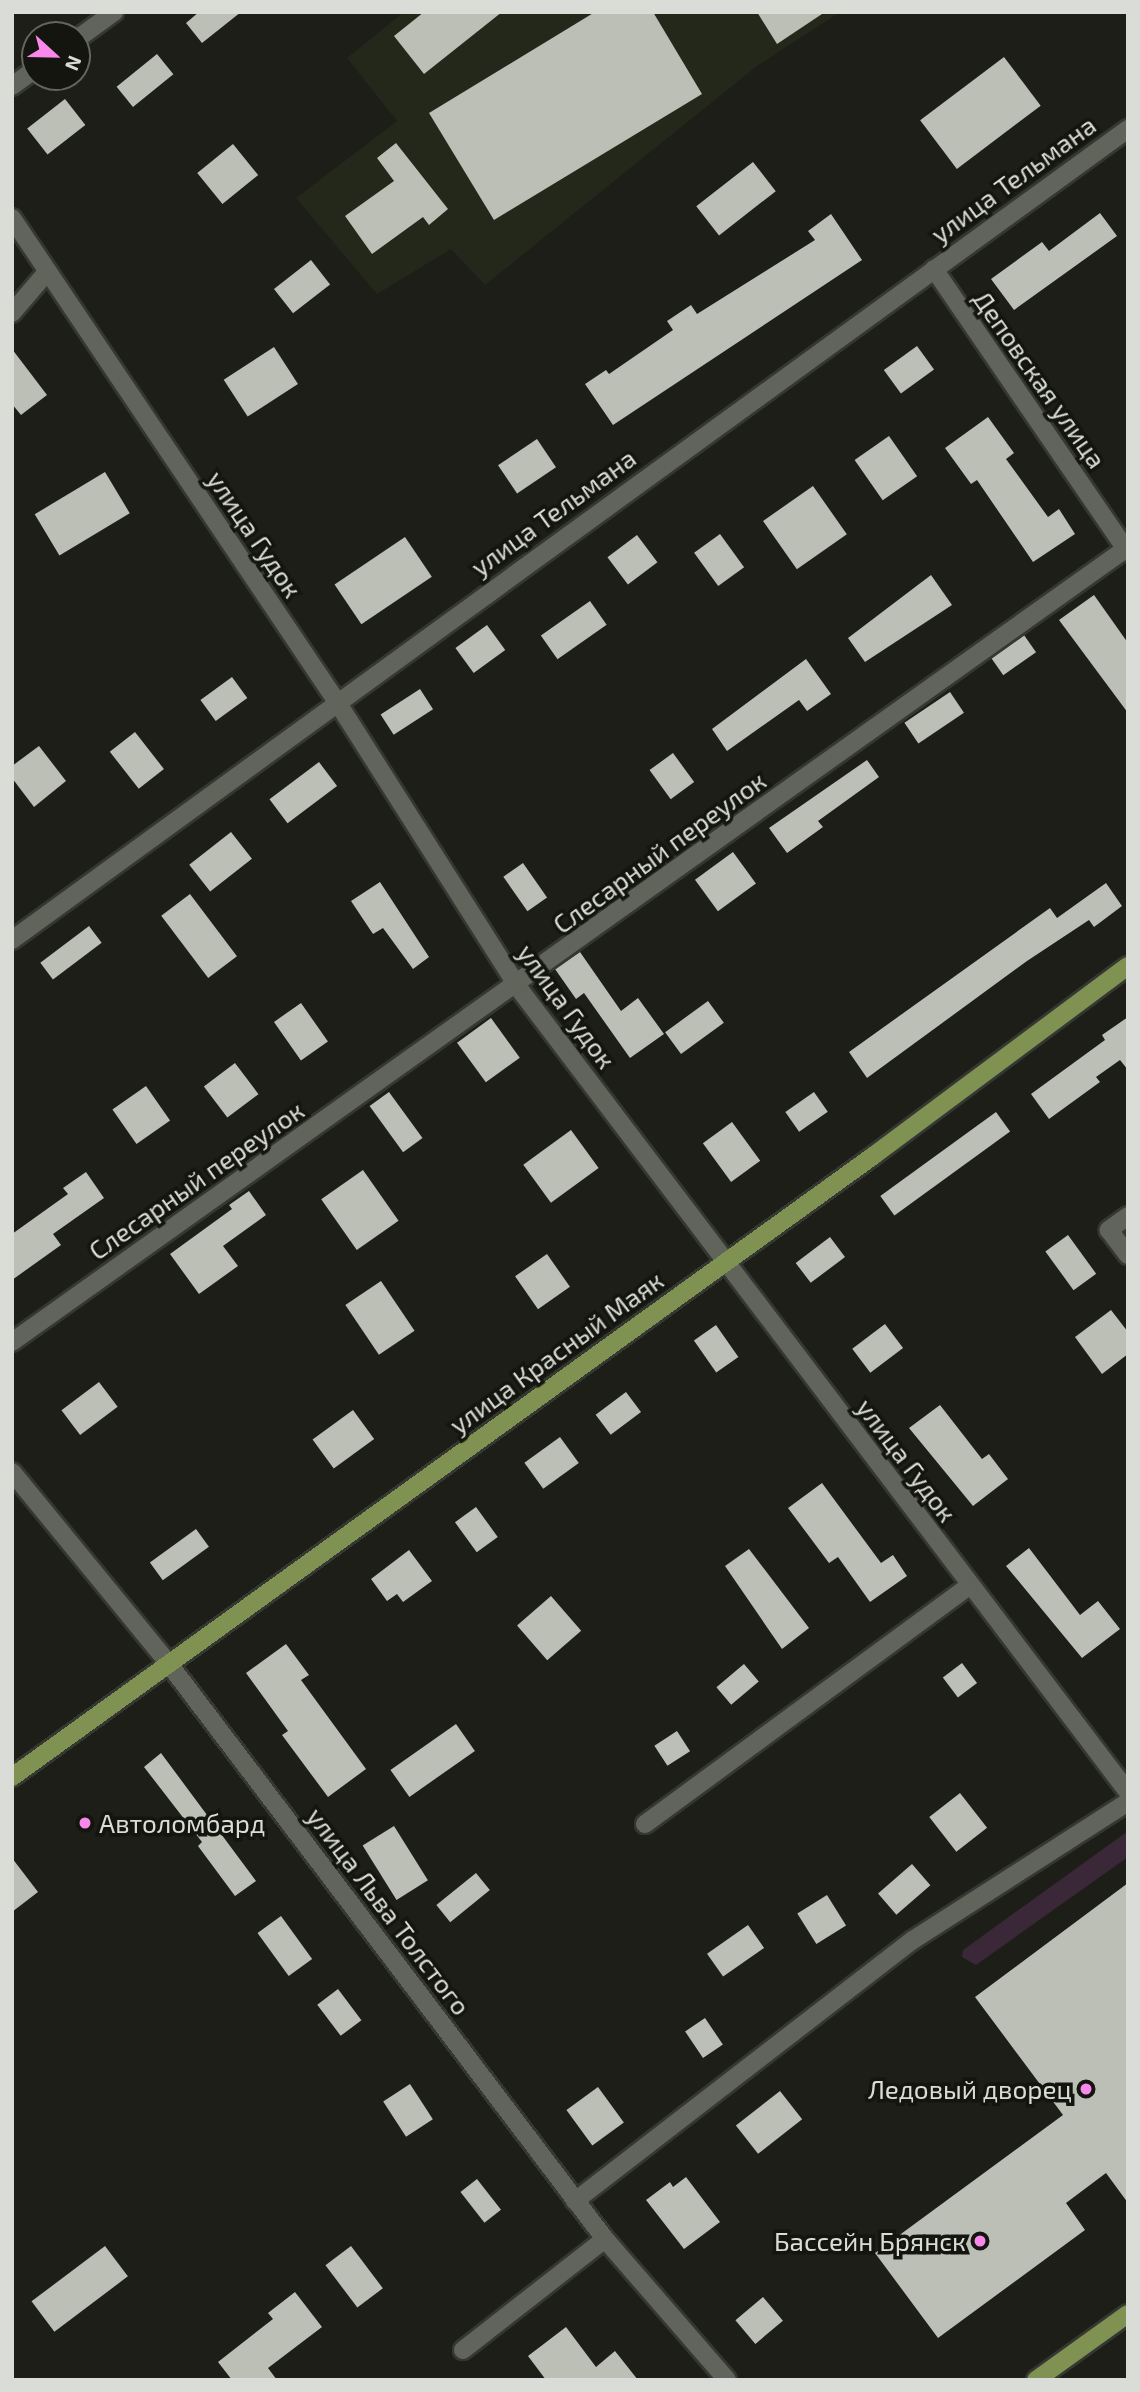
<!DOCTYPE html>
<html>
<head>
<meta charset="utf-8">
<style>
  body { margin:0 }
  #map { position:relative; width:1140px; height:2392px; overflow:hidden; background:#1c1e17; font-family:"Exo 2",sans-serif }
  div>[style] { position:absolute }
  .built>* { inset:0; background:#23281b }
  .green>* { inset:0; background:#3a2737 }
  .building>* { inset:0; background:#bbbfb5; transform-origin:0 0 }
  .roads { filter:drop-shadow(2px 0 #353732) drop-shadow(-2px 0 #353732) drop-shadow(0 2px #353732) drop-shadow(0 -2px #353732) }
  .street>* { height:18px; margin:-9px; padding:0 9px; transform-origin:9px; border-radius:9px; background:#60645b }
  .primary>* { height:18px; margin:-9px; padding:0 9px; transform-origin:9px; border-radius:9px; background:#7f9252 }
  .dots>* { width:19px; height:19px; translate:-50% -50%; box-sizing:border-box; border:4px solid #13150e; border-radius:50% }
  span { translate:-50% -50%; white-space:nowrap; text-align:center; line-height:1.15; -webkit-text-stroke:7px #13150e; paint-order:stroke }
  .street-label { font-size:26px; color:#dadcd7 }
  .poi-label { font-size:26px; color:#dadcd7 }
  .left { translate:0 -50%; text-align:left }
  .right { translate:-100% -50%; text-align:right }
  .frame { position:absolute; inset:0; border:14px solid #dadcd7; pointer-events:none }
  .north { position:absolute; left:21px; top:21px; width:70px; height:70px; box-sizing:border-box; background:#13150e; border:2px solid #63655e; border-radius:50%; rotate:112deg; font-size:19px; font-weight:700; line-height:28px; text-align:center; color:#dadcd7 }
  .north::after { content:''; display:block; margin:auto; width:24px; height:32px; background:#f888ea; clip-path:polygon(50% 0,100% 100%,50% 72%,0 100%) }
</style>
</head>
<body>
<div id="map">
  <div class="built">
    <div style="clip-path:polygon(404px 12px,840px 12px,757px 66px,485px 285px,451px 249px,377px 294px,296px 198px,397px 121px,347px 58px)"></div>
  </div>
  <div class="green">
    <div style="clip-path:polygon(1128px 1831px,1128px 1857px,976px 1965px,962px 1957px,963px 1950px)"></div>
  </div>
  <div class="building">
    <div style="clip-path:polygon(199px 12px,241px 12px,202px 43px,186px 23px)"></div>
    <div style="clip-path:polygon(424px 12px,502px 12px,424px 74px,394px 36px)"></div>
    <div style="clip-path:polygon(595px 12px,653px 12px,702px 94px,494px 220px,429px 113px)"></div>
    <div style="clip-path:polygon(757px 12px,825px 12px,777px 44px)"></div>
    <div style="left:157px;top:54px;width:26px;height:52px;rotate:51deg"></div>
    <div style="left:1004px;top:57px;width:61px;height:105px;rotate:53deg"></div>
    <div style="left:65px;top:99px;width:33px;height:48px;rotate:52deg"></div>
    <div style="clip-path:polygon(396px 143px,448px 209px,429px 225px,423px 217px,372px 254px,345px 216px,394px 181px,377px 158px)"></div>
    <div style="left:233px;top:144px;width:40px;height:46px;rotate:51deg"></div>
    <div style="left:753px;top:162px;width:37px;height:72px;rotate:52deg"></div>
    <div style="clip-path:polygon(1100px 213px,1117px 236px,1014px 310px,991px 279px,1042px 242px,1049px 251px)"></div>
    <div style="clip-path:polygon(831px 214px,862px 260px,613px 425px,585px 384px,606px 370px,609px 374px,673px 330px,667px 321px,691px 305px,697px 314px,815px 240px,808px 231px)"></div>
    <div style="left:311px;top:260px;width:31px;height:47px;rotate:52deg"></div>
    <div style="left:917px;top:346px;width:29px;height:41px;rotate:54deg"></div>
    <div style="left:274px;top:347px;width:44px;height:60px;rotate:57deg"></div>
    <div style="clip-path:polygon(12px 349px,47px 395px,21px 415px,12px 404px)"></div>
    <div style="clip-path:polygon(988px 417px,1014px 453px,1006px 459px,1048px 517px,1059px 509px,1075px 534px,1033px 562px,977px 480px,971px 484px,945px 448px)"></div>
    <div style="left:889px;top:436px;width:49px;height:42px;rotate:55deg"></div>
    <div style="left:537px;top:439px;width:34px;height:47px;rotate:56deg"></div>
    <div style="left:105px;top:472px;width:48px;height:82px;rotate:59deg"></div>
    <div style="left:813px;top:486px;width:59px;height:61px;rotate:55deg"></div>
    <div style="left:720px;top:534px;width:41px;height:32px;rotate:54deg"></div>
    <div style="left:637px;top:535px;width:34px;height:37px;rotate:53deg"></div>
    <div style="left:405px;top:537px;width:48px;height:85px;rotate:56deg"></div>
    <div style="clip-path:polygon(931px 575px,952px 605px,865px 662px,848px 638px)"></div>
    <div style="clip-path:polygon(1094px 595px,1128px 643px,1128px 713px,1059px 620px)"></div>
    <div style="left:590px;top:601px;width:29px;height:60px;rotate:55deg"></div>
    <div style="left:487px;top:625px;width:31px;height:39px;rotate:54deg"></div>
    <div style="left:1024px;top:635px;width:21px;height:40px;rotate:55deg"></div>
    <div style="clip-path:polygon(806px 659px,831px 694px,807px 711px,799px 700px,727px 751px,712px 729px)"></div>
    <div style="left:232px;top:677px;width:26px;height:39px;rotate:54deg"></div>
    <div style="left:420px;top:689px;width:24px;height:47px;rotate:57deg"></div>
    <div style="left:950px;top:692px;width:25px;height:55px;rotate:56deg"></div>
    <div style="left:135px;top:732px;width:47px;height:32px;rotate:52deg"></div>
    <div style="clip-path:polygon(39px 746px,66px 781px,34px 807px,12px 778px,12px 766px)"></div>
    <div style="left:673px;top:753px;width:36px;height:29px;rotate:54deg"></div>
    <div style="clip-path:polygon(867px 760px,879px 777px,818px 821px,823px 827px,787px 853px,769px 828px)"></div>
    <div style="left:319px;top:762px;width:30px;height:62px;rotate:53deg"></div>
    <div style="left:231px;top:832px;width:34px;height:53px;rotate:52deg"></div>
    <div style="left:733px;top:852px;width:39px;height:47px;rotate:54deg"></div>
    <div style="left:523px;top:863px;width:42px;height:24px;rotate:55deg"></div>
    <div style="clip-path:polygon(380px 882px,429px 957px,413px 969px,383px 928px,373px 934px,351px 901px)"></div>
    <div style="clip-path:polygon(1106px 883px,1122px 906px,1094px 927px,1089px 920px,1027px 961px,867px 1078px,849px 1052px,1050px 908px,1057px 918px)"></div>
    <div style="left:190px;top:894px;width:78px;height:36px;rotate:53deg"></div>
    <div style="left:89px;top:926px;width:21px;height:61px;rotate:53deg"></div>
    <div style="clip-path:polygon(580px 952px,621px 1011px,638px 998px,664px 1034px,630px 1058px,584px 993px,576px 999px,555px 969px)"></div>
    <div style="left:708px;top:1001px;width:27px;height:53px;rotate:54deg"></div>
    <div style="left:301px;top:1003px;width:47px;height:33px;rotate:55deg"></div>
    <div style="clip-path:polygon(1128px 1017px,1128px 1070px,1120px 1060px,1096px 1077px,1100px 1082px,1049px 1119px,1031px 1094px,1105px 1040px,1102px 1035px)"></div>
    <div style="left:491px;top:1018px;width:49px;height:42px;rotate:54deg"></div>
    <div style="left:235px;top:1063px;width:39px;height:39px;rotate:53deg"></div>
    <div style="left:146px;top:1086px;width:42px;height:41px;rotate:55deg"></div>
    <div style="left:389px;top:1092px;width:57px;height:24px;rotate:54deg"></div>
    <div style="left:814px;top:1092px;width:24px;height:35px;rotate:55deg"></div>
    <div style="left:996px;top:1112px;width:24px;height:143px;rotate:54deg"></div>
    <div style="left:732px;top:1122px;width:48px;height:36px;rotate:54deg"></div>
    <div style="left:571px;top:1130px;width:47px;height:59px;rotate:54deg"></div>
    <div style="left:363px;top:1170px;width:62px;height:51px;rotate:55deg"></div>
    <div style="clip-path:polygon(86px 1172px,104px 1198px,53px 1234px,61px 1245px,12px 1280px,12px 1234px,68px 1194px,63px 1188px)"></div>
    <div style="clip-path:polygon(249px 1191px,266px 1215px,223px 1246px,238px 1266px,199px 1294px,170px 1254px,232px 1209px,229px 1205px)"></div>
    <div style="left:1068px;top:1235px;width:48px;height:28px;rotate:54deg"></div>
    <div style="left:830px;top:1237px;width:25px;height:43px;rotate:53deg"></div>
    <div style="left:547px;top:1254px;width:40px;height:39px;rotate:55deg"></div>
    <div style="left:381px;top:1281px;width:60px;height:43px;rotate:56deg"></div>
    <div style="clip-path:polygon(1111px 1310px,1128px 1332px,1128px 1354px,1102px 1374px,1075px 1337px)"></div>
    <div style="left:885px;top:1324px;width:30px;height:41px;rotate:53deg"></div>
    <div style="left:716px;top:1325px;width:39px;height:27px;rotate:55deg"></div>
    <div style="left:99px;top:1382px;width:31px;height:47px;rotate:53deg"></div>
    <div style="left:626px;top:1392px;width:25px;height:38px;rotate:53deg"></div>
    <div style="clip-path:polygon(940px 1405px,982px 1459px,989px 1454px,1008px 1479px,973px 1506px,909px 1428px)"></div>
    <div style="left:353px;top:1410px;width:36px;height:50px;rotate:54deg"></div>
    <div style="left:560px;top:1437px;width:32px;height:44px;rotate:54deg"></div>
    <div style="clip-path:polygon(822px 1483px,881px 1563px,893px 1555px,907px 1576px,870px 1602px,838px 1557px,829px 1563px,788px 1508px)"></div>
    <div style="left:476px;top:1507px;width:37px;height:26px;rotate:54deg"></div>
    <div style="left:196px;top:1529px;width:22px;height:57px;rotate:54deg"></div>
    <div style="clip-path:polygon(1029px 1548px,1080px 1615px,1098px 1601px,1120px 1629px,1082px 1658px,1006px 1566px)"></div>
    <div style="clip-path:polygon(749px 1549px,809px 1628px,782px 1649px,725px 1566px)"></div>
    <div style="clip-path:polygon(409px 1550px,432px 1581px,403px 1602px,397px 1594px,387px 1601px,371px 1579px)"></div>
    <div style="left:551px;top:1596px;width:46px;height:45px;rotate:49deg"></div>
    <div style="clip-path:polygon(286px 1644px,309px 1675px,301px 1680px,366px 1769px,328px 1797px,282px 1735px,288px 1731px,246px 1673px)"></div>
    <div style="left:962px;top:1663px;width:25px;height:24px;rotate:53deg"></div>
    <div style="left:744px;top:1664px;width:23px;height:36px;rotate:50deg"></div>
    <div style="left:456px;top:1724px;width:33px;height:80px;rotate:55deg"></div>
    <div style="left:677px;top:1731px;width:24px;height:27px;rotate:57deg"></div>
    <div style="clip-path:polygon(161px 1753px,256px 1881px,235px 1896px,198px 1846px,202px 1842px,144px 1767px)"></div>
    <div style="left:960px;top:1793px;width:44px;height:39px;rotate:52deg"></div>
    <div style="left:394px;top:1826px;width:64px;height:37px;rotate:58deg"></div>
    <div style="clip-path:polygon(12px 1858px,38px 1892px,12px 1912px)"></div>
    <div style="left:912px;top:1864px;width:28px;height:45px;rotate:49deg"></div>
    <div style="left:476px;top:1873px;width:22px;height:51px;rotate:51deg"></div>
    <div style="clip-path:polygon(1128px 1883px,1128px 2203px,1106px 2173px,1066px 2203px,1085px 2230px,938px 2338px,875px 2253px,1063px 2115px,975px 1997px)"></div>
    <div style="left:827px;top:1895px;width:36px;height:35px;rotate:58deg"></div>
    <div style="left:281px;top:1916px;width:53px;height:29px;rotate:54deg"></div>
    <div style="left:748px;top:1925px;width:28px;height:50px;rotate:55deg"></div>
    <div style="left:338px;top:1989px;width:39px;height:26px;rotate:53deg"></div>
    <div style="left:705px;top:2018px;width:32px;height:24px;rotate:56deg"></div>
    <div style="left:410px;top:2084px;width:42px;height:32px;rotate:57deg"></div>
    <div style="left:598px;top:2087px;width:44px;height:39px;rotate:54deg"></div>
    <div style="left:780px;top:2091px;width:36px;height:56px;rotate:52deg"></div>
    <div style="clip-path:polygon(686px 2177px,720px 2222px,684px 2249px,646px 2200px,670px 2182px,673px 2187px)"></div>
    <div style="left:477px;top:2179px;width:39px;height:21px;rotate:52deg"></div>
    <div style="left:105px;top:2246px;width:38px;height:92px;rotate:53deg"></div>
    <div style="left:351px;top:2246px;width:53px;height:32px;rotate:53deg"></div>
    <div style="clip-path:polygon(295px 2292px,322px 2327px,268px 2368px,277px 2380px,232px 2380px,218px 2362px,273px 2319px,268px 2313px)"></div>
    <div style="left:763px;top:2297px;width:31px;height:36px;rotate:50deg"></div>
    <div style="clip-path:polygon(566px 2327px,596px 2367px,615px 2351px,638px 2380px,546px 2380px,528px 2356px)"></div>
  </div>
  <div class="roads">
    <div class="street">
      <div style="left:77px;top:39px;width:46px;rotate:-36.1deg"></div>
      <div style="left:12px;top:86px;width:29px;rotate:-36deg"></div>
      <div style="left:12px;top:218px;width:587px;rotate:56.12deg"></div>
      <div style="left:339px;top:705px;width:333px;rotate:57.6deg"></div>
      <div style="left:517px;top:986px;width:1011px;rotate:52.84deg"></div>
      <div style="left:934px;top:269px;width:343px;rotate:55.6deg"></div>
      <div style="left:12px;top:313px;width:54px;rotate:-49.5deg"></div>
      <div style="left:12px;top:940px;width:1380px;rotate:-36.01deg"></div>
      <div style="left:1128px;top:1216px;width:24px;rotate:144deg"></div>
      <div style="left:1109px;top:1230px;width:31px;rotate:53deg"></div>
      <div style="left:12px;top:1342px;width:1370px;rotate:-35.46deg"></div>
      <div style="left:12px;top:1472px;width:248px;rotate:50.7deg"></div>
      <div style="left:169px;top:1664px;width:722px;rotate:52.83deg"></div>
      <div style="left:605px;top:2239px;width:186px;rotate:49.1deg"></div>
      <div style="left:645px;top:1824px;width:402px;rotate:-36.3deg"></div>
      <div style="left:575px;top:2201px;width:427px;rotate:-37.7deg"></div>
      <div style="left:913px;top:1940px;width:255px;rotate:-32.7deg"></div>
      <div style="left:463px;top:2350px;width:180px;rotate:-38deg"></div>
    </div>
    <div class="primary">
      <div style="left:12px;top:1777px;width:1062px;rotate:-35.8deg"></div>
      <div style="left:873px;top:1156px;width:318px;rotate:-36.7deg"></div>
      <div style="left:1036px;top:2380px;width:113px;rotate:-35.7deg"></div>
    </div>
  </div>
  <div class="dots">
    <div style="left:85px;top:1823px;background:#f888ea"></div>
    <div style="left:1086px;top:2089px;background:#f888ea"></div>
    <div style="left:980px;top:2241px;background:#f888ea"></div>
  </div>
  <div class="street-label">
    <span style="left:1013px;top:179px;rotate:-36deg">улица Тельмана</span>
    <span style="left:1040px;top:379px;rotate:55deg">Деповская улица</span>
    <span style="left:553px;top:512px;rotate:-36deg">улица Тельмана</span>
    <span style="left:255px;top:534px;rotate:56deg">улица Гудок</span>
    <span style="left:659px;top:852px;rotate:-36deg">Слесарный переулок</span>
    <span style="left:567px;top:1006px;rotate:54deg">улица Гудок</span>
    <span style="left:196px;top:1180px;rotate:-35deg">Слесарный переулок</span>
    <span style="left:556px;top:1352px;rotate:-36deg">улица Красный Маяк</span>
    <span style="left:907px;top:1460px;rotate:53deg">улица Гудок</span>
    <span style="left:389px;top:1911px;rotate:53deg">улица Льва Толстого</span>
  </div>
  <div class="poi-label">
    <span class="left" style="left:99px;top:1823px">Автоломбард</span>
    <span class="right" style="left:1072px;top:2089px">Ледовый дворец</span>
    <span class="right" style="left:966px;top:2241px">Бассейн Брянск</span>
  </div>
  <div class="frame"></div>
  <div class="north">N</div>
</div>
</body>
</html>
